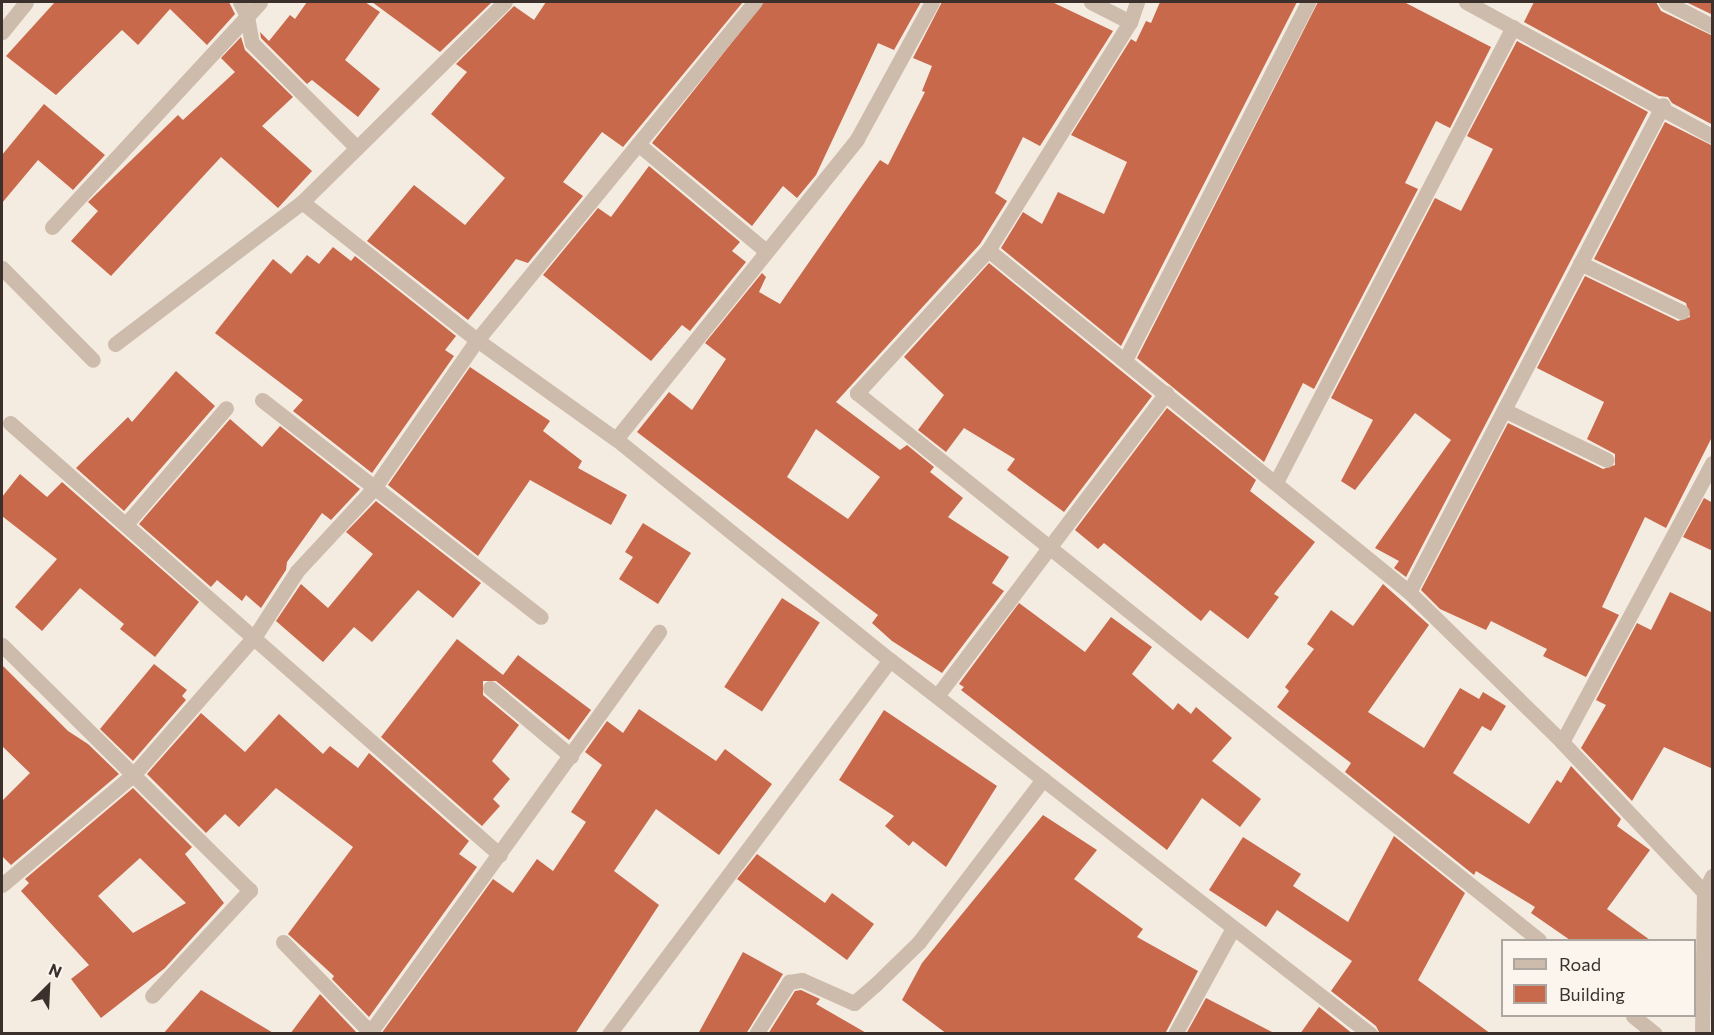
<!DOCTYPE html>
<html>
<head>
<meta charset="utf-8">
<style>
  body { margin:0 }
  #map { position:relative; width:1714px; height:1035px; overflow:hidden; background:#f4ebe1; font-family:Commissioner,sans-serif }
  div>[style] { position:absolute }
  .building>* { inset:0; background:#c8694b; transform-origin:0 0 }
  .minor>* { height:15px; margin:-7.5px; padding:0 7.5px; transform-origin:7.5px; border-radius:7.5px; background:#cdbbac }
  span { translate:-50% -50%; white-space:nowrap; text-align:center; line-height:1.15; -webkit-text-stroke:5px #fbf5ee; paint-order:stroke }
  .frame { position:absolute; inset:0; border:3px solid #3b302b; pointer-events:none }
  .legend { position:absolute; left:1501px; top:939px; width:195px; height:78px; box-sizing:border-box; background:#fbf5ee; border:2px solid #aea6a0; margin:0; padding:8px 10px; list-style:none; font-size:18px; color:#3b302b }
  .legend li { display:flex; align-items:center; gap:12px; height:30px }
  .legend b { width:30px; border:2px solid #aea6a0 }
  .north { position:absolute; left:18px; top:957px; width:60px; height:60px; -webkit-text-stroke:4px #fbf5ee; paint-order:stroke; rotate:24deg; font-size:16px; font-weight:700; line-height:24px; text-align:center; color:#3b302b }
  .north::after { content:''; display:block; margin:auto; width:21px; height:27px; background:#3b302b; clip-path:polygon(50% 0,100% 100%,50% 72%,0 100%) }
</style>
</head>
<body>
<div id="map">
  <div class="building">
    <div style="clip-path:polygon(55px 2px,229px 2px,235px 14px,207px 45px,170px 9px,138px 45px,122px 30px,56px 95px,6px 56px)"></div>
    <div style="clip-path:polygon(307px 2px,365px 2px,380px 12px,345px 60px,380px 89px,358px 117px,312px 80px,307px 84px,261px 38px,260px 32px,269px 41px,290px 15px,295px 19px)"></div>
    <div style="clip-path:polygon(372px 2px,492px 2px,440px 52px)"></div>
    <div style="clip-path:polygon(546px 2px,743px 2px,623px 147px,602px 132px,563px 182px,583px 196px,528px 263px,516px 259px,468px 320px,367px 241px,414px 185px,465px 225px,505px 178px,431px 114px,467px 72px,456px 64px,514px 6px,534px 20px)"></div>
    <div style="clip-path:polygon(764px 2px,921px 2px,894px 50px,878px 43px,816px 175px,797px 198px,783px 186px,752px 226px,652px 143px)"></div>
    <div style="clip-path:polygon(evenodd,942px 2px,1052px 2px,1113px 31px,1040px 146px,1023px 137px,995px 193px,1007px 201px,980px 244px,836px 402px,900px 450px,907px 445px,934px 467px,930px 472px,963px 498px,948px 517px,1009px 557px,992px 583px,1004px 591px,942px 673px,892px 641px,872px 623px,878px 615px,637px 432px,669px 392px,692px 410px,726px 359px,705px 343px,762px 273px,766px 277px,759px 292px,780px 304px,880px 160px,888px 165px,925px 92px,922px 91px,932px 66px,913px 58px,942px 2px,816px 429px,880px 477px,848px 519px,787px 477px,816px 429px)"></div>
    <div style="clip-path:polygon(1160px 2px,1297px 2px,1121px 346px,1001px 248px,1023px 212px,1042px 224px,1058px 192px,1104px 214px,1127px 162px,1071px 135px,1131px 39px,1136px 42px,1146px 21px,1151px 23px)"></div>
    <div style="clip-path:polygon(1318px 2px,1404px 2px,1491px 47px,1450px 128px,1436px 121px,1405px 183px,1418px 189px,1314px 389px,1303px 383px,1264px 462px,1137px 358px)"></div>
    <div style="clip-path:polygon(1534px 2px,1656px 2px,1661px 11px,1713px 36px,1713px 125px,1672px 103px,1668px 97px,1659px 96px,1524px 22px)"></div>
    <div style="clip-path:polygon(1686px 2px,1713px 2px,1713px 15px)"></div>
    <div style="clip-path:polygon(241px 37px,245px 50px,293px 97px,262px 126px,312px 171px,278px 208px,221px 157px,111px 276px,71px 241px,98px 211px,88px 202px,178px 115px,183px 120px,235px 72px,221px 58px)"></div>
    <div style="clip-path:polygon(1517px 41px,1648px 112px,1406px 577px,1394px 568px,1399px 561px,1375px 548px,1451px 440px,1415px 413px,1355px 490px,1341px 481px,1373px 420px,1331px 398px,1435px 198px,1461px 211px,1493px 149px,1467px 136px)"></div>
    <div style="clip-path:polygon(44px 104px,105px 155px,73px 190px,38px 160px,2px 203px,2px 155px)"></div>
    <div style="clip-path:polygon(1665px 122px,1713px 146px,1713px 435px,1666px 528px,1645px 517px,1602px 607px,1619px 615px,1586px 677px,1543px 656px,1547px 649px,1491px 621px,1486px 630px,1440px 609px,1421px 590px,1508px 423px,1603px 469px,1615px 465px,1615px 454px,1587px 439px,1604px 402px,1537px 368px,1585px 276px,1678px 321px,1690px 317px,1686px 303px,1594px 259px)"></div>
    <div style="clip-path:polygon(649px 166px,740px 242px,732px 251px,746px 262px,690px 331px,682px 325px,651px 361px,543px 275px,598px 208px,611px 217px)"></div>
    <div style="clip-path:polygon(333px 247px,351px 261px,355px 256px,456px 336px,445px 350px,454px 356px,372px 473px,293px 411px,303px 400px,215px 333px,273px 259px,291px 274px,307px 255px,319px 264px)"></div>
    <div style="clip-path:polygon(989px 263px,1152px 396px,1064px 512px,1007px 470px,1015px 459px,964px 428px,946px 452px,918px 430px,944px 395px,904px 357px)"></div>
    <div style="clip-path:polygon(470px 367px,550px 421px,543px 431px,582px 461px,578px 468px,627px 495px,611px 525px,530px 480px,478px 556px,388px 485px)"></div>
    <div style="clip-path:polygon(176px 371px,215px 406px,124px 511px,76px 468px,128px 417px,132px 422px)"></div>
    <div style="clip-path:polygon(1167px 408px,1256px 480px,1250px 491px,1315px 542px,1274px 594px,1279px 597px,1248px 639px,1210px 610px,1201px 621px,1104px 543px,1098px 549px,1075px 530px)"></div>
    <div style="clip-path:polygon(230px 419px,262px 447px,280px 426px,360px 489px,331px 520px,322px 513px,287px 562px,286px 570px,261px 608px,246px 595px,242px 601px,217px 580px,211px 587px,139px 524px)"></div>
    <div style="clip-path:polygon(20px 474px,47px 497px,62px 482px,199px 602px,155px 657px,120px 629px,124px 624px,80px 588px,42px 631px,15px 607px,57px 559px,2px 516px,2px 497px)"></div>
    <div style="clip-path:polygon(1704px 498px,1713px 503px,1713px 551px,1683px 537px)"></div>
    <div style="clip-path:polygon(376px 501px,481px 583px,453px 618px,418px 590px,372px 642px,354px 627px,323px 662px,276px 621px,301px 584px,328px 608px,373px 554px,346px 532px)"></div>
    <div style="clip-path:polygon(643px 523px,691px 553px,658px 604px,619px 579px,633px 557px,625px 552px)"></div>
    <div style="clip-path:polygon(1383px 584px,1429px 625px,1368px 712px,1424px 748px,1460px 688px,1479px 699px,1483px 692px,1506px 706px,1491px 731px,1482px 726px,1453px 773px,1529px 824px,1557px 780px,1561px 783px,1571px 766px,1621px 819px,1617px 826px,1650px 850px,1607px 909px,1650px 940px,1570px 940px,1531px 913px,1535px 907px,1476px 871px,1474px 875px,1345px 772px,1351px 763px,1277px 707px,1289px 691px,1285px 687px,1314px 649px,1307px 644px,1331px 610px,1353px 626px)"></div>
    <div style="clip-path:polygon(1670px 592px,1713px 613px,1713px 769px,1664px 747px,1632px 801px,1581px 748px,1606px 705px,1596px 700px,1637px 623px,1651px 630px)"></div>
    <div style="left:782px;top:598px;width:45px;height:106px;rotate:33deg"></div>
    <div style="clip-path:polygon(1019px 603px,1085px 652px,1111px 617px,1152px 647px,1132px 674px,1173px 710px,1178px 703px,1191px 714px,1196px 707px,1232px 738px,1212px 761px,1261px 799px,1240px 827px,1202px 798px,1167px 850px,961px 690px,964px 687px,959px 684px)"></div>
    <div style="clip-path:polygon(457px 639px,503px 675px,518px 655px,591px 710px,569px 740px,496px 681px,483px 681px,483px 695px,519px 725px,492px 761px,510px 779px,493px 799px,500px 806px,482px 826px,381px 737px)"></div>
    <div style="clip-path:polygon(154px 664px,187px 690px,182px 696px,186px 700px,133px 761px,100px 729px)"></div>
    <div style="clip-path:polygon(2px 665px,68px 731px,88px 744px,119px 774px,11px 865px,2px 856px,2px 801px,30px 773px,2px 746px)"></div>
    <div style="clip-path:polygon(639px 709px,716px 761px,725px 749px,772px 784px,719px 855px,656px 809px,614px 871px,659px 905px,575px 1034px,381px 1034px,493px 879px,513px 893px,537px 859px,553px 871px,586px 822px,571px 812px,602px 765px,585px 752px,607px 721px,623px 733px)"></div>
    <div style="clip-path:polygon(884px 710px,997px 786px,946px 867px,913px 841px,909px 846px,885px 826px,894px 816px,839px 780px)"></div>
    <div style="clip-path:polygon(201px 713px,245px 752px,279px 714px,323px 754px,330px 746px,358px 768px,369px 753px,469px 841px,459px 854px,477px 867px,369px 1017px,332px 979px,334px 976px,288px 934px,353px 847px,276px 788px,239px 827px,225px 814px,206px 833px,147px 774px)"></div>
    <div style="clip-path:polygon(evenodd,133px 788px,192px 847px,185px 854px,224px 903px,165px 968px,101px 1018px,71px 979px,89px 965px,21px 891px,29px 883px,25px 879px,133px 788px,140px 858px,186px 903px,133px 933px,98px 896px,140px 858px)"></div>
    <div style="clip-path:polygon(1043px 815px,1097px 850px,1074px 879px,1143px 929px,1137px 937px,1198px 971px,1165px 1034px,947px 1034px,902px 1000px,922px 963px)"></div>
    <div style="clip-path:polygon(1394px 836px,1465px 893px,1418px 980px,1491px 1034px,1380px 1034px,1376px 1026px,1331px 991px,1352px 961px,1277px 910px,1266px 927px,1209px 890px,1243px 837px,1301px 874px,1293px 886px,1348px 922px)"></div>
    <div style="clip-path:polygon(757px 854px,825px 903px,832px 893px,874px 924px,847px 960px,737px 879px)"></div>
    <div style="clip-path:polygon(743px 952px,783px 974px,746px 1034px,698px 1034px)"></div>
    <div style="clip-path:polygon(201px 990px,275px 1034px,163px 1034px)"></div>
    <div style="clip-path:polygon(801px 990px,820px 999px,816px 1004px,868px 1034px,768px 1034px,795px 991px)"></div>
    <div style="clip-path:polygon(320px 994px,358px 1034px,290px 1034px)"></div>
    <div style="clip-path:polygon(1206px 998px,1276px 1034px,1186px 1034px)"></div>
    <div style="clip-path:polygon(1319px 1007px,1353px 1034px,1300px 1034px)"></div>
  </div>
  <div class="minor">
    <div style="left:240px;top:2px;width:16px;rotate:63deg"></div>
    <div style="left:247px;top:16px;width:27px;rotate:80deg"></div>
    <div style="left:252px;top:43px;width:148px;rotate:45deg"></div>
    <div style="left:1091px;top:2px;width:44px;rotate:27.1deg"></div>
    <div style="left:1137px;top:2px;width:21px;rotate:109deg"></div>
    <div style="left:1130px;top:22px;width:269px;rotate:121.9deg"></div>
    <div style="left:988px;top:250px;width:194px;rotate:132.5deg"></div>
    <div style="left:857px;top:393px;width:874px;rotate:38.73deg"></div>
    <div style="left:1466px;top:2px;width:280px;rotate:28.6deg"></div>
    <div style="left:1666px;top:2px;width:52px;rotate:27.6deg"></div>
    <div style="left:2px;top:32px;width:38px;rotate:-51deg"></div>
    <div style="left:638px;top:144px;width:167px;rotate:39.9deg"></div>
    <div style="left:302px;top:202px;width:223px;rotate:38.3deg"></div>
    <div style="left:477px;top:340px;width:171px;rotate:35.5deg"></div>
    <div style="left:616px;top:439px;width:352px;rotate:38.9deg"></div>
    <div style="left:890px;top:660px;width:609px;rotate:37.92deg"></div>
    <div style="left:52px;top:227px;width:306px;rotate:-47.2deg"></div>
    <div style="left:988px;top:250px;width:542px;rotate:39.09deg"></div>
    <div style="left:1409px;top:592px;width:214px;rotate:44.4deg"></div>
    <div style="left:1562px;top:742px;width:207px;rotate:46.6deg"></div>
    <div style="left:1704px;top:892px;width:142px;rotate:90.8deg"></div>
    <div style="left:1580px;top:263px;width:113px;rotate:25.7deg"></div>
    <div style="left:2px;top:268px;width:129px;rotate:45.3deg"></div>
    <div style="left:115px;top:344px;width:235px;rotate:-37.2deg"></div>
    <div style="left:302px;top:202px;width:285px;rotate:-44.6deg"></div>
    <div style="left:1125px;top:360px;width:402px;rotate:-62.9deg"></div>
    <div style="left:262px;top:400px;width:353px;rotate:37.9deg"></div>
    <div style="left:1504px;top:410px;width:114px;rotate:25.9deg"></div>
    <div style="left:10px;top:423px;width:653px;rotate:41.4deg"></div>
    <div style="left:616px;top:439px;width:385px;rotate:-51.2deg"></div>
    <div style="left:857px;top:139px;width:156px;rotate:-61.3deg"></div>
    <div style="left:1276px;top:482px;width:513px;rotate:-62.49deg"></div>
    <div style="left:126px;top:524px;width:153px;rotate:-49.2deg"></div>
    <div style="left:1409px;top:592px;width:549px;rotate:-62.46deg"></div>
    <div style="left:2px;top:645px;width:349px;rotate:44.7deg"></div>
    <div style="left:250px;top:890px;width:144px;rotate:132.8deg"></div>
    <div style="left:490px;top:688px;width:106px;rotate:40deg"></div>
    <div style="left:937px;top:696px;width:380px;rotate:-52.9deg"></div>
    <div style="left:1562px;top:742px;width:317px;rotate:-61.7deg"></div>
    <div style="left:2px;top:885px;width:172px;rotate:-40.1deg"></div>
    <div style="left:134px;top:774px;width:184px;rotate:-48.8deg"></div>
    <div style="left:255px;top:636px;width:77px;rotate:-57.1deg"></div>
    <div style="left:297px;top:571px;width:113px;rotate:-47.1deg"></div>
    <div style="left:374px;top:488px;width:180px;rotate:-55.2deg"></div>
    <div style="left:477px;top:340px;width:438px;rotate:-50.6deg"></div>
    <div style="left:1704px;top:892px;width:18px;rotate:-63deg"></div>
    <div style="left:283px;top:942px;width:125px;rotate:46deg"></div>
    <div style="left:1633px;top:1016px;width:28px;rotate:39deg"></div>
    <div style="left:369px;top:1034px;width:496px;rotate:-54.2deg"></div>
    <div style="left:609px;top:1034px;width:468px;rotate:-53.1deg"></div>
    <div style="left:756px;top:1034px;width:62px;rotate:-57.6deg"></div>
    <div style="left:789px;top:982px;width:13px;rotate:-9deg"></div>
    <div style="left:802px;top:980px;width:57px;rotate:23.9deg"></div>
    <div style="left:854px;top:1003px;width:30px;rotate:-41deg"></div>
    <div style="left:877px;top:983px;width:59px;rotate:-44.3deg"></div>
    <div style="left:919px;top:942px;width:205px;rotate:-52.7deg"></div>
    <div style="left:1175px;top:1034px;width:121px;rotate:-61.3deg"></div>
  </div>
  <div class="frame"></div>
  <ul class="legend">
  <li><b style="height:8px;background:#cdbbac"></b>Road</li>
  <li><b style="height:16px;background:#c8694b"></b>Building</li>
  </ul>
  <div class="north">N</div>
</div>
</body>
</html>
